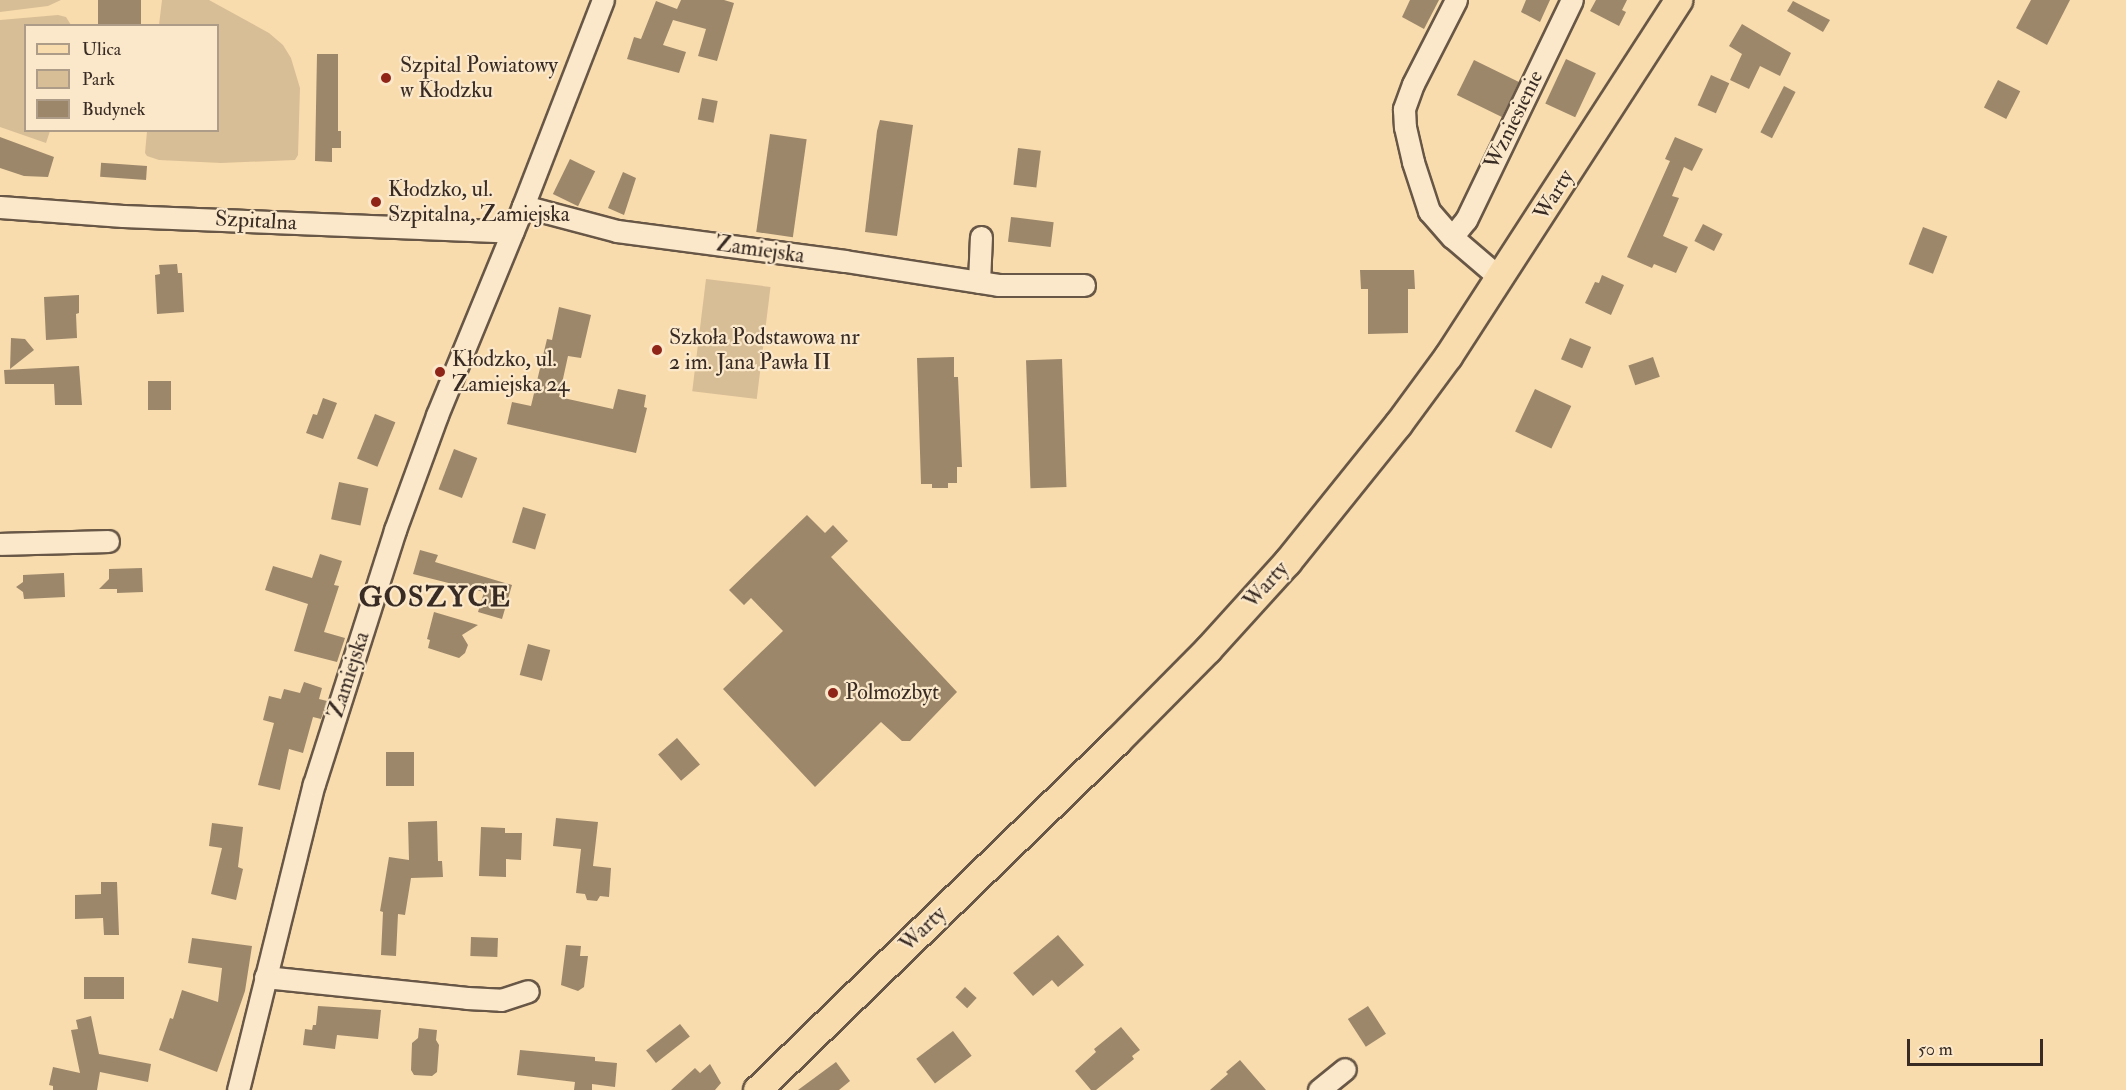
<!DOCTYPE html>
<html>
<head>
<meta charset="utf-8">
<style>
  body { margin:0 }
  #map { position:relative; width:2126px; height:1090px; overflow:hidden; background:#f9dcad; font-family:"IM FELL Double Pica",serif }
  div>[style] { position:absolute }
  .green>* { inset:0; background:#d8be96; transform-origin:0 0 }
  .building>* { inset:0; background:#9c876b; transform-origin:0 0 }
  .roads { filter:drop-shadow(2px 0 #685746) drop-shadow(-2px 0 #685746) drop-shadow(0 2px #685746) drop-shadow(0 -2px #685746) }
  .minor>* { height:21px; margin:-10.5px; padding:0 10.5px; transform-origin:10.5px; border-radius:10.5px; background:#fbe8ca }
  .major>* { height:27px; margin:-13.5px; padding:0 13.5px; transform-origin:13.5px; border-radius:13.5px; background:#f9dcad }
  .dots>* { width:16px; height:16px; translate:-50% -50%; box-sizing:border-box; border:3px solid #fbe8ca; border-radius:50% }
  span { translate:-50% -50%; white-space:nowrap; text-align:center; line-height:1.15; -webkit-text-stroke:4.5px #fbe8ca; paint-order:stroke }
  .poi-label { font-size:22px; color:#382b24 }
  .left { translate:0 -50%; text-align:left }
  .street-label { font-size:22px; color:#382b24 }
  .district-label { font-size:28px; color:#382b24; font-weight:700; letter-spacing:1.5px }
  .legend { position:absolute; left:24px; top:24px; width:195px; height:108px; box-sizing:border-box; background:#fbe8ca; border:2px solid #ad9c88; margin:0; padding:8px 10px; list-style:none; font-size:18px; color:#382b24 }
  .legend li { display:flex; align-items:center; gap:12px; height:30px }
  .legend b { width:30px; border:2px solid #ad9c88 }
  .scale { position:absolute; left:1907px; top:1039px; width:136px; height:27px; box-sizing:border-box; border:3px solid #382b24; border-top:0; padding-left:8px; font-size:18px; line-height:21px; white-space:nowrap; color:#382b24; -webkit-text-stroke:4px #fbe8ca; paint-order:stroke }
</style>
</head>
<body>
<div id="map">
  <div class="green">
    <div style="clip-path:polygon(0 0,61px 0,48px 6px,0 12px)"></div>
    <div style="clip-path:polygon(162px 0,209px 0,269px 33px,283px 45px,291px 58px,300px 88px,298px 155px,295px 160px,221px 163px,159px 160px,147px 156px,145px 153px,147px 131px,218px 130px,218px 26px,159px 25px)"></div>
    <div style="clip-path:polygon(58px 15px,66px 17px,71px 25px,26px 26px,26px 130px,50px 131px,46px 143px,0 127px,0 20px)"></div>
    <div style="left:706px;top:279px;width:65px;height:113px;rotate:7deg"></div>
  </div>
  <div class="building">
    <div style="left:98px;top:0;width:43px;height:26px"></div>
    <div style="clip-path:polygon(681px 0,724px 0,734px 3px,717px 61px,698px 56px,706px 29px,673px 20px,663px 45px,686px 52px,679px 73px,627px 59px,634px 37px,641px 39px,656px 1px,677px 9px)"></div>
    <div style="clip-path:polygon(1410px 0,1439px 0,1424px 29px,1402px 17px)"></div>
    <div style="clip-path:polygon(1526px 0,1550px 0,1540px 22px,1521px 12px)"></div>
    <div style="clip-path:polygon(1596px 0,1627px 0,1622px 10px,1626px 12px,1619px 26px,1590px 11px)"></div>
    <div style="clip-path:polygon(2031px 0,2070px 0,2047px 45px,2016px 28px)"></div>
    <div style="clip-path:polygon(1793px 1px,1830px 20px,1823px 32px,1787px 11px)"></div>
    <div style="clip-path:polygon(1742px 24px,1791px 53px,1780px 76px,1760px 66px,1749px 89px,1730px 80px,1742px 54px,1729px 46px)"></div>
    <div style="clip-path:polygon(317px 54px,338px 54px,338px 131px,341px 131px,341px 148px,332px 148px,332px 162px,315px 161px)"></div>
    <div style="left:1566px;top:59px;width:33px;height:49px;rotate:25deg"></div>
    <div style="left:1474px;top:60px;width:50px;height:39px;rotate:26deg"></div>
    <div style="left:1711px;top:75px;width:20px;height:33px;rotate:24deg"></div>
    <div style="left:1998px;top:80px;width:25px;height:31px;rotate:27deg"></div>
    <div style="left:1784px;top:86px;width:13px;height:52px;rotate:27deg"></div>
    <div style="left:702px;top:98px;width:16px;height:22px;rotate:11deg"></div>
    <div style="clip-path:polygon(880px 120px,913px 125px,897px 236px,865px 232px,877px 131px)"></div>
    <div style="left:770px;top:134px;width:37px;height:99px;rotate:8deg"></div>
    <div style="clip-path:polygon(0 137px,54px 157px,48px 177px,24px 176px,0 168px)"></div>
    <div style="clip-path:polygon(1675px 137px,1703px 149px,1692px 171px,1684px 167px,1672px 196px,1679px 198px,1663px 236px,1688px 247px,1676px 273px,1654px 264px,1652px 268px,1627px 257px,1670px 161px,1665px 159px)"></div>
    <div style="left:1018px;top:148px;width:23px;height:37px;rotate:7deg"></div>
    <div style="left:570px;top:159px;width:28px;height:39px;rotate:26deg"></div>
    <div style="left:147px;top:166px;width:14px;height:46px;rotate:94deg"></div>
    <div style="clip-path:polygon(623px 172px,636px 178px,624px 215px,608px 208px)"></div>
    <div style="left:1011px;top:217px;width:43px;height:25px;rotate:7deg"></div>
    <div style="left:1703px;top:224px;width:22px;height:19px;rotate:27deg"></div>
    <div style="left:1923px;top:227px;width:26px;height:40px;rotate:21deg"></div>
    <div style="clip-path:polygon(177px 264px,178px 273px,182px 273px,184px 312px,157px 314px,155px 275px,160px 274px,159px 265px)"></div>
    <div style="clip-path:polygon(1360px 270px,1414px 270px,1415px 289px,1408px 289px,1408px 333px,1368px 334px,1368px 289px,1361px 289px)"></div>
    <div style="clip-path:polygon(1602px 275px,1624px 285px,1611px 315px,1585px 303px,1595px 282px,1599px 283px)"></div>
    <div style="clip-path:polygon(79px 295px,79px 313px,76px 314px,77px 338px,46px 340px,44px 297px)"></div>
    <div style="clip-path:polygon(559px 307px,591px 315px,581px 358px,568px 356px,559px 397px,613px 409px,618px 389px,646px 395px,644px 407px,647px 408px,636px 453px,507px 424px,512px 402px,531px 406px,547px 339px,552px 340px)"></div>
    <div style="clip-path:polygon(11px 338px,25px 339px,34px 350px,10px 369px)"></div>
    <div style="left:1570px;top:338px;width:23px;height:23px;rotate:23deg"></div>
    <div style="clip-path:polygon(954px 357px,954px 377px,958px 377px,962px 467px,957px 467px,957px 483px,948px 483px,948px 488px,932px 488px,932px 484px,921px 484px,917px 358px)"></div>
    <div style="left:1653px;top:357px;width:21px;height:26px;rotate:71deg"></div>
    <div style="left:1062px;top:359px;width:128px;height:36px;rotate:88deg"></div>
    <div style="clip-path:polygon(79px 366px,82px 405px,55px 405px,54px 384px,5px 384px,4px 370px)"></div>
    <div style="left:148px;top:381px;width:23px;height:29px"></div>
    <div style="left:1535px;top:389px;width:40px;height:47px;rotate:25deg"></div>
    <div style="clip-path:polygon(323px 398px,337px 403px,323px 439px,306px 433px,313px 414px,317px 415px)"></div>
    <div style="left:375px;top:414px;width:22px;height:48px;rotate:22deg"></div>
    <div style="left:454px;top:449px;width:25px;height:43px;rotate:21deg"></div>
    <div style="left:339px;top:482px;width:30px;height:38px;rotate:12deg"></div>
    <div style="left:523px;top:507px;width:24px;height:37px;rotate:17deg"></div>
    <div style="clip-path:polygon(807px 515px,825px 533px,833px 525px,848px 541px,831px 557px,957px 692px,910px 741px,902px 741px,881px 722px,815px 787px,723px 689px,783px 631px,751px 598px,744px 605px,729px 590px)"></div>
    <div style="clip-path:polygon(420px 550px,438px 555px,435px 562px,512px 585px,502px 619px,478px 612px,484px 592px,413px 574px)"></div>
    <div style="clip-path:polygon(320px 554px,342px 561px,334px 585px,339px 586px,324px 632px,345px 638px,337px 662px,294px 651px,308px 604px,265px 590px,273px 566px,312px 578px)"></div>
    <div style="clip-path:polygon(142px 568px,143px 592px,117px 593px,117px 589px,99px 589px,109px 579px,109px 569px)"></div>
    <div style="clip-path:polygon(64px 573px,65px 597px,24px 599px,23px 592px,16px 587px,23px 582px,23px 575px)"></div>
    <div style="clip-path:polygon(434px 612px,478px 625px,462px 635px,468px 645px,465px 653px,459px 658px,428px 648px,430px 640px,427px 639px)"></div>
    <div style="left:528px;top:644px;width:23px;height:32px;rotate:15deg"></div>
    <div style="clip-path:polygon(304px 682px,322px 688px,319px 699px,327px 701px,321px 719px,313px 717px,303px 753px,289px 749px,280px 790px,258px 785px,274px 723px,263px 720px,269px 696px,281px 699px,284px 689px,300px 693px)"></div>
    <div style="left:677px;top:738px;width:35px;height:25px;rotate:49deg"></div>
    <div style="left:386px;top:752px;width:28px;height:34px"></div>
    <div style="clip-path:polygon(556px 818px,598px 822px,593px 866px,611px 868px,609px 897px,600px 896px,597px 901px,587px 900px,585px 894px,576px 893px,581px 849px,553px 846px)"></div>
    <div style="clip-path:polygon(437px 821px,438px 861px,442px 861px,443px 877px,411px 878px,405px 915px,398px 914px,396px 956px,381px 955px,383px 912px,380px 911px,389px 857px,409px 860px,408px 822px)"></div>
    <div style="clip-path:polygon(212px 823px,243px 827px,238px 867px,243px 869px,236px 900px,211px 894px,222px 848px,209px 846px)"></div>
    <div style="clip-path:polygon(481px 827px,505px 828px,505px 833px,522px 833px,521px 860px,506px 859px,506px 877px,479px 876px)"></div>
    <div style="clip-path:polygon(101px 882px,117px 882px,119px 935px,104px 935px,103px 918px,75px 919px,75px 895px,101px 894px)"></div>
    <div style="clip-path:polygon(1058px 935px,1084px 965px,1058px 987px,1052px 980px,1033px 996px,1013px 973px)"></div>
    <div style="left:471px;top:937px;width:27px;height:19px;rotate:2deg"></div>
    <div style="clip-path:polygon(192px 938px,252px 946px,245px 991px,217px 1072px,159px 1050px,170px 1018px,173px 1019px,182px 990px,218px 1002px,222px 968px,188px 963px)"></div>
    <div style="clip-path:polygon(566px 945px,581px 946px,580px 956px,588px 956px,584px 987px,578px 991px,561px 985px)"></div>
    <div style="left:124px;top:977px;width:22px;height:40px;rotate:90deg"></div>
    <div style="left:965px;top:987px;width:16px;height:14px;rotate:43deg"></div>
    <div style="clip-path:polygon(318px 1006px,381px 1010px,378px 1039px,337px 1035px,335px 1049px,303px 1045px,305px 1029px,312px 1030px,313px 1025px,316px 1025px)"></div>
    <div style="left:1368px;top:1006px;width:33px;height:24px;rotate:57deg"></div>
    <div style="clip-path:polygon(91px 1016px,99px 1054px,151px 1064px,148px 1082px,100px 1072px,97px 1090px,53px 1090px,53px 1086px,49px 1085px,53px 1067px,80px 1073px,71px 1030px,78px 1029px,76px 1020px)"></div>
    <div style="left:680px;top:1024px;width:16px;height:43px;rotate:52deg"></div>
    <div style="clip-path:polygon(1121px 1027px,1140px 1050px,1132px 1056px,1134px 1059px,1096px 1090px,1091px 1090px,1075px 1071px,1096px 1052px,1094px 1049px)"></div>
    <div style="clip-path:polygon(419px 1028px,437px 1030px,436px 1040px,439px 1045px,437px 1072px,432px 1076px,414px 1075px,411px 1070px,412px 1043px,418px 1038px)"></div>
    <div style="left:953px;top:1031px;width:31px;height:46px;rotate:53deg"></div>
    <div style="clip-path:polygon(520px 1050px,595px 1057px,595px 1061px,617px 1063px,615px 1087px,592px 1084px,592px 1090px,574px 1090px,575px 1082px,517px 1075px)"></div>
    <div style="clip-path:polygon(1240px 1060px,1266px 1090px,1210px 1090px,1228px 1074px,1226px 1072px)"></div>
    <div style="clip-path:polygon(836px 1062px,850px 1081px,839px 1090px,798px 1090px)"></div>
    <div style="clip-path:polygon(710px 1064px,721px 1083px,715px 1090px,671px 1090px,695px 1068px,700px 1073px)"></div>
  </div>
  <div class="roads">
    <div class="minor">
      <div style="left:1456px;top:0;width:94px;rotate:117.1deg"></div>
      <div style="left:1413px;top:84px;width:27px;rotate:110deg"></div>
      <div style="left:1404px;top:109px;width:18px;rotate:87deg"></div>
      <div style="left:1405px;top:127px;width:36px;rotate:77deg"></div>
      <div style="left:1413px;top:162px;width:52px;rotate:71.9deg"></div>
      <div style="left:1429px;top:211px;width:35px;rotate:49deg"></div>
      <div style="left:1452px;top:237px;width:63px;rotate:40.5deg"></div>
      <div style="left:523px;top:206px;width:97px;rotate:14.9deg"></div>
      <div style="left:617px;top:231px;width:230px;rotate:7.5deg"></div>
      <div style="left:845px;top:261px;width:155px;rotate:8.9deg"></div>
      <div style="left:998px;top:285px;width:86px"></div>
      <div style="left:0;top:207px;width:123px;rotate:4.2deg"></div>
      <div style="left:123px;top:216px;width:390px;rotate:2.3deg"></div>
      <div style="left:1452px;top:237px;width:22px;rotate:-51deg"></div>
      <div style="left:1466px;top:220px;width:244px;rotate:-64.3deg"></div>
      <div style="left:979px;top:282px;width:45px;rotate:-87.5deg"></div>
      <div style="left:0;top:544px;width:108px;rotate:-1.6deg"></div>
      <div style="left:265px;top:977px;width:203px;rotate:5.9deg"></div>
      <div style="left:467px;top:998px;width:34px;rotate:3deg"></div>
      <div style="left:501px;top:1000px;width:28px;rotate:-18deg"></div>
      <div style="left:238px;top:1090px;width:315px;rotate:-76.1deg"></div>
      <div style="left:314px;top:784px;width:267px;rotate:-72.3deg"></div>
      <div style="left:395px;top:530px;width:122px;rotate:-69.9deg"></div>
      <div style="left:437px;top:415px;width:226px;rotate:-67.6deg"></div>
      <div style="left:523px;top:206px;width:221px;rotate:-68.8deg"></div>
      <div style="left:1319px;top:1090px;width:33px;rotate:-39deg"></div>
    </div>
    <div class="major">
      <div style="left:757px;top:1090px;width:501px;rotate:-44.11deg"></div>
      <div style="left:1117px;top:741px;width:129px;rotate:-45.3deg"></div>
      <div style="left:1208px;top:649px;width:118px;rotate:-47.8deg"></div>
      <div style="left:1287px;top:562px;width:177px;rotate:-51.2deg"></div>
      <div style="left:1398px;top:424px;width:84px;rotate:-53.7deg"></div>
      <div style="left:1448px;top:356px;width:424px;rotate:-57.1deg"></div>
    </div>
  </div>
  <div class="dots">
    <div style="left:386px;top:78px;background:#8f2418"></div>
    <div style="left:376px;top:202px;background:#8f2418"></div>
    <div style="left:657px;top:350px;background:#8f2418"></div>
    <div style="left:440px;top:372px;background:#8f2418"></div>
    <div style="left:833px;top:693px;background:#8f2418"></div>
  </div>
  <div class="poi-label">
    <span class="left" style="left:400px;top:78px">Szpital Powiatowy<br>w Kłodzku</span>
    <span class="left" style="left:388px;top:202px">Kłodzko, ul.<br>Szpitalna, Zamiejska</span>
    <span class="left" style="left:669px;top:350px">Szkoła Podstawowa nr<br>2 im. Jana Pawła II</span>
    <span class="left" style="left:452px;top:372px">Kłodzko, ul.<br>Zamiejska 24</span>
    <span class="left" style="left:845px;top:693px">Polmozbyt</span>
  </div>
  <div class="street-label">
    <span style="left:1514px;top:120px;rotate:-64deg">Wzniesienie</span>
    <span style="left:1554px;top:195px;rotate:-58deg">Warty</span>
    <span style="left:256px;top:221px;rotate:3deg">Szpitalna</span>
    <span style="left:760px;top:250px;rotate:8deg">Zamiejska</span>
    <span style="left:1266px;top:585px;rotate:-48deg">Warty</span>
    <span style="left:349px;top:675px;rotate:-72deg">Zamiejska</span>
    <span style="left:923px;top:929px;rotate:-44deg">Warty</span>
  </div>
  <div class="district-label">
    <span style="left:435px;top:598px">GOSZYCE</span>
  </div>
  <ul class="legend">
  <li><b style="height:8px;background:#f9dcad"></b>Ulica</li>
  <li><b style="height:16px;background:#d8be96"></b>Park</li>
  <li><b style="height:16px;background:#9c876b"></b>Budynek</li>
  </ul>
  <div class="scale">50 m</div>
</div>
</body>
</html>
